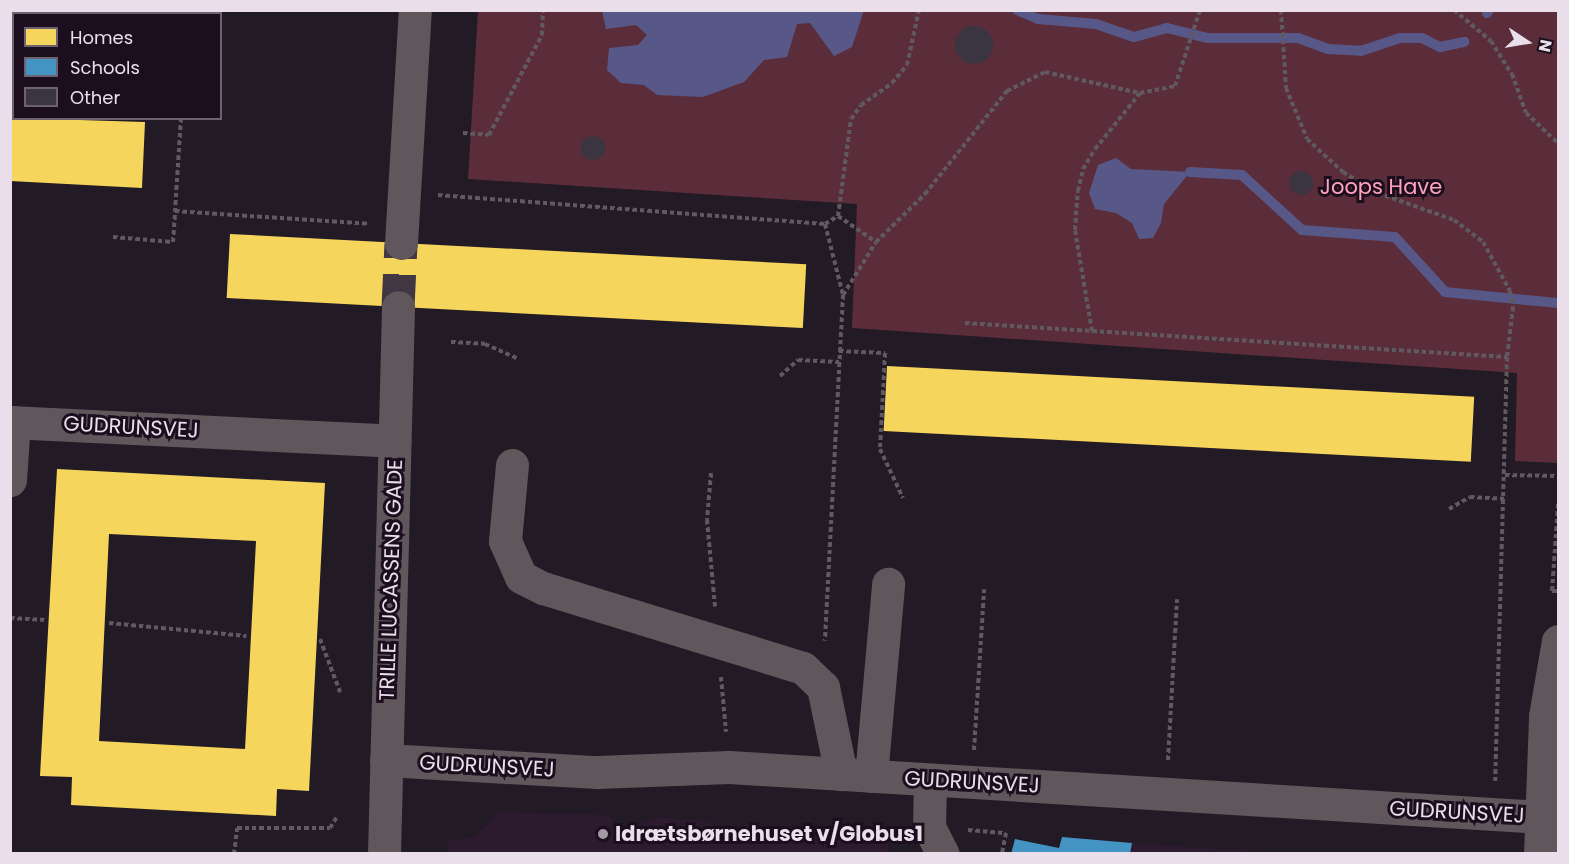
<!DOCTYPE html>
<html>
<head>
<meta charset="utf-8">
<style>
  body { margin:0 }
  #map { position:relative; width:1569px; height:864px; overflow:hidden; background:#221a24; font-family:Poppins,sans-serif }
  div>[style] { position:absolute }
  .built>* { inset:0; background:#2c1a2e }
  .green>* { inset:0; background:#5b2d3a }
  .water>* { inset:0; background:#585888 }
  .homes>* { inset:0; background:#f6d55c; transform-origin:0 0 }
  .schools>* { inset:0; background:#4393c3 }
  .stream>* { height:10px; margin:-5px; padding:0 5px; transform-origin:5px; border-radius:5px; background:#585888 }
  .building>* { inset:0; background:#3b3441 }
  .round { border-radius:50% }
  .minor-tunnel>* { height:33px; margin-top:-16.5px; transform-origin:0; background:repeating-linear-gradient(90deg,#403742 0 33px,transparent 0 49px) }
  .path>* { height:4px; margin-top:-2px; transform-origin:0; background:repeating-linear-gradient(90deg,#605960 0 4.5px,transparent 0 7.5px) }
  .minor>* { height:33px; margin:-16.5px; padding:0 16.5px; transform-origin:16.5px; border-radius:16.5px; background:#5f575c }
  .dots>* { width:16px; height:16px; translate:-50% -50%; box-sizing:border-box; border:3px solid #1c0e1e; border-radius:50% }
  span { translate:-50% -50%; white-space:nowrap; text-align:center; line-height:1.15; -webkit-text-stroke:6px #1c0e1e; paint-order:stroke }
  .park-label { font-size:21px; color:#ffa2b9 }
  .street-label { font-size:21px; color:#e9deea }
  .poi-label { font-size:21px; color:#e9deea; font-weight:700 }
  .left { translate:0 -50%; text-align:left }
  .frame { position:absolute; inset:0; border:12px solid #e9deea; pointer-events:none }
  .legend { position:absolute; left:12px; top:12px; width:210px; height:108px; box-sizing:border-box; background:#1c0e1e; border:2px solid #6e6170; margin:0; padding:8px 10px; list-style:none; font-size:18px; color:#e9deea }
  .legend li { display:flex; align-items:center; gap:12px; height:30px }
  .legend b { width:30px; border:2px solid #6e6170 }
  .north { position:absolute; left:1497px; top:12px; width:60px; height:60px; -webkit-text-stroke:4px #1c0e1e; paint-order:stroke; rotate:102deg; font-size:16px; font-weight:700; line-height:24px; text-align:center; color:#e9deea }
  .north::after { content:''; display:block; margin:auto; width:21px; height:27px; background:#e9deea; clip-path:polygon(50% 0,100% 100%,50% 72%,0 100%) }
</style>
</head>
<body>
<div id="map">
  <div class="built">
    <div style="clip-path:polygon(500px 812px,607px 815px,623px 831px,654px 817px,707px 821px,731px 836px,746px 824px,889px 832px,888px 853px,448px 853px,448px 841px,474px 837px)"></div>
    <div style="clip-path:polygon(1132px 843px,1265px 852px,1265px 854px,1130px 854px)"></div>
  </div>
  <div class="green">
    <div style="clip-path:polygon(10px 11px,11px 10px,167px 11px,14px 14px,13px 113px)"></div>
    <div style="clip-path:polygon(478px 11px,1558px 11px,1558px 463px,1515px 461px,1517px 373px,852px 328px,857px 204px,468px 179px)"></div>
  </div>
  <div class="water">
    <div style="clip-path:polygon(864px 10px,852px 47px,834px 56px,810px 23px,797px 24px,787px 57px,764px 60px,744px 82px,703px 97px,657px 95px,644px 85px,621px 83px,607px 70px,609px 48px,638px 45px,647px 35px,636px 25px,606px 29px,602px 11px)"></div>
    <div style="clip-path:polygon(1116px 158px,1131px 169px,1190px 172px,1164px 204px,1161px 223px,1153px 238px,1139px 239px,1132px 223px,1116px 213px,1095px 209px,1089px 193px,1098px 165px)"></div>
  </div>
  <div class="homes">
    <div style="clip-path:polygon(10px 115px,14px 118px,145px 122px,142px 188px,10px 181px)"></div>
    <div style="left:230px;top:234px;width:577px;height:64px;rotate:3deg"></div>
    <div style="left:887px;top:366px;width:588px;height:65px;rotate:3deg"></div>
    <div style="clip-path:polygon(evenodd,57px 469px,325px 483px,309px 791px,277px 789px,276px 816px,71px 805px,72px 777px,40px 776px,57px 469px,109px 534px,256px 541px,245px 749px,99px 741px,109px 534px)"></div>
  </div>
  <div class="schools">
    <div style="clip-path:polygon(1062px 837px,1132px 843px,1130px 854px,1011px 854px,1015px 839px,1059px 848px)"></div>
  </div>
  <div class="stream">
    <div style="left:1017px;top:10px;width:23px;rotate:23deg"></div>
    <div style="left:1038px;top:19px;width:58px;rotate:4.9deg"></div>
    <div style="left:1096px;top:24px;width:40px;rotate:18.9deg"></div>
    <div style="left:1134px;top:37px;width:34px;rotate:-15deg"></div>
    <div style="left:1167px;top:28px;width:41px;rotate:14deg"></div>
    <div style="left:1207px;top:38px;width:91px"></div>
    <div style="left:1298px;top:38px;width:32px;rotate:20deg"></div>
    <div style="left:1328px;top:49px;width:33px;rotate:3deg"></div>
    <div style="left:1361px;top:51px;width:41px;rotate:-18.4deg"></div>
    <div style="left:1400px;top:38px;width:22px"></div>
    <div style="left:1422px;top:38px;width:20px;rotate:27deg"></div>
    <div style="left:1440px;top:47px;width:25px;rotate:-12deg"></div>
    <div style="left:1487px;top:13px;width:4px;rotate:-56deg"></div>
    <div style="left:1190px;top:172px;width:52px;rotate:3.3deg"></div>
    <div style="left:1242px;top:175px;width:81px;rotate:42.5deg"></div>
    <div style="left:1302px;top:230px;width:93px;rotate:4.3deg"></div>
    <div style="left:1395px;top:237px;width:74px;rotate:47.7deg"></div>
    <div style="left:1445px;top:292px;width:114px;rotate:5.6deg"></div>
  </div>
  <div class="building">
    <div class="round" style="left:955px;top:26px;width:38px;height:38px"></div>
    <div class="round" style="left:581px;top:136px;width:24px;height:24px"></div>
    <div class="round" style="left:1289px;top:171px;width:24px;height:24px"></div>
  </div>
  <div class="minor-tunnel">
    <div style="left:398px;top:307px;width:64px;rotate:-87.3deg"></div>
  </div>
  <div class="path">
    <div style="left:1281px;top:10px;width:78px;rotate:86.3deg"></div>
    <div style="left:1286px;top:88px;width:55px;rotate:67.6deg"></div>
    <div style="left:1307px;top:139px;width:49px;rotate:42.5deg"></div>
    <div style="left:1343px;top:172px;width:41px;rotate:31deg"></div>
    <div style="left:1378px;top:193px;width:81px;rotate:19.6deg"></div>
    <div style="left:1454px;top:220px;width:36px;rotate:37deg"></div>
    <div style="left:1483px;top:242px;width:56px;rotate:61.1deg"></div>
    <div style="left:1510px;top:291px;width:16px;rotate:79deg"></div>
    <div style="left:1513px;top:307px;width:50px;rotate:96.8deg"></div>
    <div style="left:1507px;top:357px;width:424px;rotate:91.6deg"></div>
    <div style="left:1454px;top:10px;width:48px;rotate:40deg"></div>
    <div style="left:1491px;top:41px;width:39px;rotate:58deg"></div>
    <div style="left:1512px;top:74px;width:41px;rotate:70.3deg"></div>
    <div style="left:1526px;top:113px;width:44px;rotate:43.2deg"></div>
    <div style="left:14px;top:14px;width:4px;rotate:-90deg"></div>
    <div style="left:186px;top:14px;width:4px;rotate:-90deg"></div>
    <div style="left:10px;top:56px;width:38px;rotate:-84deg"></div>
    <div style="left:10px;top:72px;width:4px"></div>
    <div style="left:181px;top:118px;width:93px;rotate:93.7deg"></div>
    <div style="left:175px;top:211px;width:194px;rotate:3.8deg"></div>
    <div style="left:463px;top:133px;width:26px;rotate:4deg"></div>
    <div style="left:489px;top:135px;width:113px;rotate:-62.1deg"></div>
    <div style="left:542px;top:35px;width:25px;rotate:-88deg"></div>
    <div style="left:438px;top:195px;width:388px;rotate:4.3deg"></div>
    <div style="left:825px;top:224px;width:15px;rotate:-32deg"></div>
    <div style="left:838px;top:216px;width:98px;rotate:-82.4deg"></div>
    <div style="left:851px;top:119px;width:17px;rotate:-54deg"></div>
    <div style="left:861px;top:105px;width:38px;rotate:-35deg"></div>
    <div style="left:892px;top:83px;width:23px;rotate:-50deg"></div>
    <div style="left:907px;top:65px;width:56px;rotate:-77.7deg"></div>
    <div style="left:838px;top:216px;width:46px;rotate:34.4deg"></div>
    <div style="left:825px;top:224px;width:73px;rotate:75.8deg"></div>
    <div style="left:843px;top:295px;width:346px;rotate:93deg"></div>
    <div style="left:113px;top:237px;width:60px;rotate:4.8deg"></div>
    <div style="left:173px;top:242px;width:31px;rotate:-86deg"></div>
    <div style="left:843px;top:295px;width:62px;rotate:-58.1deg"></div>
    <div style="left:876px;top:242px;width:69px;rotate:-44.4deg"></div>
    <div style="left:925px;top:194px;width:132px;rotate:-51.5deg"></div>
    <div style="left:1007px;top:91px;width:42px;rotate:-26.6deg"></div>
    <div style="left:1045px;top:72px;width:97px;rotate:12.5deg"></div>
    <div style="left:1140px;top:93px;width:36px;rotate:-11deg"></div>
    <div style="left:1175px;top:86px;width:80px;rotate:-71.8deg"></div>
    <div style="left:965px;top:323px;width:543px;rotate:3.59deg"></div>
    <div style="left:1092px;top:331px;width:102px;rotate:-99.6deg"></div>
    <div style="left:1075px;top:230px;width:39px;rotate:-86deg"></div>
    <div style="left:1078px;top:191px;width:23px;rotate:-77deg"></div>
    <div style="left:1083px;top:169px;width:23px;rotate:-59deg"></div>
    <div style="left:1095px;top:149px;width:72px;rotate:-51.2deg"></div>
    <div style="left:451px;top:342px;width:34px;rotate:3deg"></div>
    <div style="left:485px;top:344px;width:36px;rotate:24deg"></div>
    <div style="left:839px;top:351px;width:46px;rotate:2.5deg"></div>
    <div style="left:885px;top:353px;width:96px;rotate:93deg"></div>
    <div style="left:880px;top:449px;width:54px;rotate:64.9deg"></div>
    <div style="left:780px;top:376px;width:24px;rotate:-42deg"></div>
    <div style="left:798px;top:360px;width:41px;rotate:2.8deg"></div>
    <div style="left:711px;top:473px;width:47px;rotate:94.9deg"></div>
    <div style="left:707px;top:520px;width:87px;rotate:84.7deg"></div>
    <div style="left:1505px;top:475px;width:53px;rotate:1.1deg"></div>
    <div style="left:1558px;top:504px;width:87px;rotate:93.9deg"></div>
    <div style="left:1552px;top:591px;width:6px"></div>
    <div style="left:1449px;top:509px;width:24px;rotate:-30deg"></div>
    <div style="left:1470px;top:497px;width:34px;rotate:3deg"></div>
    <div style="left:10px;top:618px;width:36px;rotate:3deg"></div>
    <div style="left:109px;top:623px;width:138px;rotate:5.4deg"></div>
    <div style="left:320px;top:639px;width:57px;rotate:69.3deg"></div>
    <div style="left:721px;top:677px;width:55px;rotate:84.8deg"></div>
    <div style="left:974px;top:750px;width:161px;rotate:-86.4deg"></div>
    <div style="left:1168px;top:760px;width:161px;rotate:-86.8deg"></div>
    <div style="left:968px;top:830px;width:38px;rotate:5deg"></div>
    <div style="left:1006px;top:833px;width:21px;rotate:101deg"></div>
    <div style="left:234px;top:854px;width:26px;rotate:-83deg"></div>
    <div style="left:237px;top:828px;width:93px"></div>
    <div style="left:330px;top:828px;width:13px;rotate:-58deg"></div>
  </div>
  <div class="minor">
    <div style="left:401px;top:243px;width:233px;rotate:-86.6deg"></div>
    <div style="left:10px;top:422px;width:385px;rotate:2.8deg"></div>
    <div style="left:512px;top:465px;width:76px;rotate:95.3deg"></div>
    <div style="left:505px;top:541px;width:39px;rotate:66deg"></div>
    <div style="left:521px;top:577px;width:25px;rotate:27deg"></div>
    <div style="left:543px;top:588px;width:272px;rotate:17.1deg"></div>
    <div style="left:803px;top:668px;width:28px;rotate:44deg"></div>
    <div style="left:823px;top:687px;width:89px;rotate:78.3deg"></div>
    <div style="left:10px;top:480px;width:58px;rotate:-86.1deg"></div>
    <div style="left:386px;top:760px;width:211px;rotate:3.3deg"></div>
    <div style="left:597px;top:772px;width:132px;rotate:-2.2deg"></div>
    <div style="left:729px;top:767px;width:831px;rotate:3.52deg"></div>
    <div style="left:871px;top:776px;width:193px;rotate:-84.9deg"></div>
    <div style="left:930px;top:780px;width:47px;rotate:91.2deg"></div>
    <div style="left:929px;top:827px;width:30px;rotate:63deg"></div>
    <div style="left:384px;top:854px;width:547px;rotate:-88.53deg"></div>
    <div style="left:1540px;top:854px;width:138px;rotate:-87.9deg"></div>
    <div style="left:1545px;top:716px;width:76px;rotate:-80.2deg"></div>
  </div>
  <div class="dots">
    <div style="left:603px;top:834px;background:#a399a5"></div>
  </div>
  <div class="park-label">
    <span style="left:1381px;top:187px">Joops Have</span>
  </div>
  <div class="street-label">
    <span style="left:131px;top:427px;rotate:3deg">GUDRUNSVEJ</span>
    <span style="left:391px;top:580px;rotate:-88deg">TRILLE LUCASSENS GADE</span>
    <span style="left:487px;top:766px;rotate:3deg">GUDRUNSVEJ</span>
    <span style="left:972px;top:782px;rotate:3deg">GUDRUNSVEJ</span>
    <span style="left:1457px;top:812px;rotate:3deg">GUDRUNSVEJ</span>
  </div>
  <div class="poi-label">
    <span class="left" style="left:615px;top:834px">Idrætsbørnehuset v/Globus1</span>
  </div>
  <div class="frame"></div>
  <ul class="legend">
  <li><b style="height:16px;background:#f6d55c"></b>Homes</li>
  <li><b style="height:16px;background:#4393c3"></b>Schools</li>
  <li><b style="height:16px;background:#3b3441"></b>Other</li>
  </ul>
  <div class="north">N</div>
</div>
</body>
</html>
